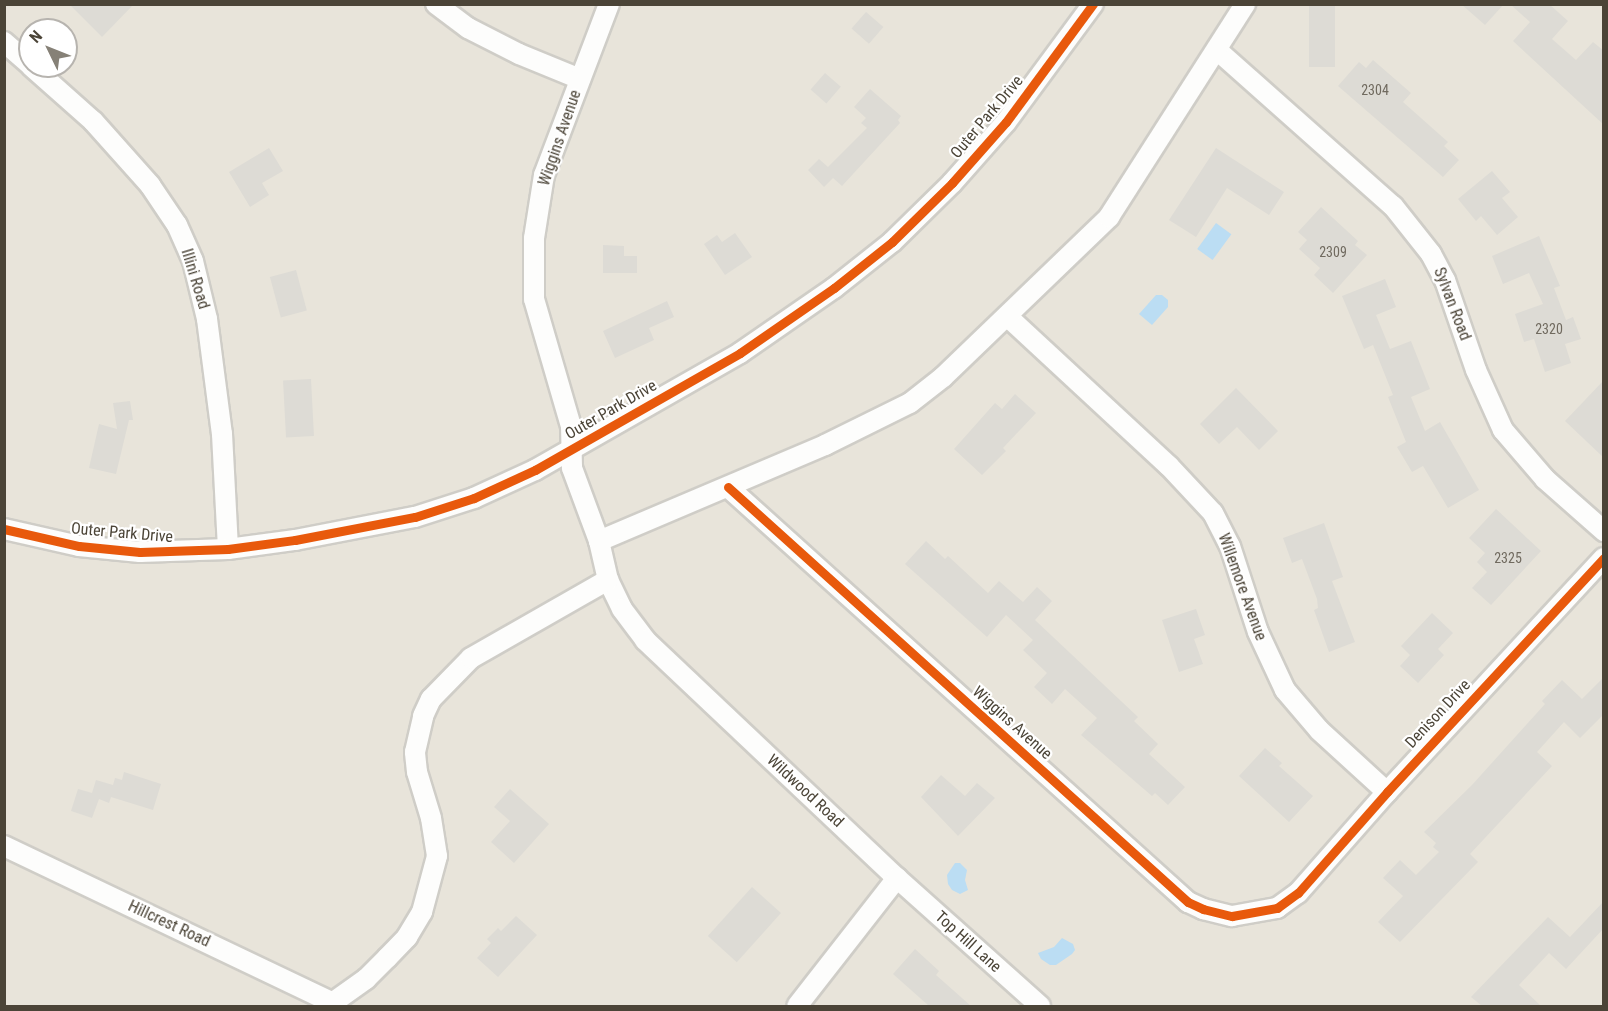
<!DOCTYPE html>
<html>
<head>
<meta charset="utf-8">
<style>
  body { margin:0 }
  #map { position:relative; width:1608px; height:1011px; overflow:hidden; background:#f3f2ed; font-family:"Roboto Condensed",sans-serif }
  div>[style] { position:absolute }
  .residential>* { inset:0; background:#e8e4da }
  .water>* { inset:0; background:#bbddf3; transform-origin:0 0 }
  .building>* { inset:0; background:#dddbd5; transform-origin:0 0 }
  .roads { filter:drop-shadow(2px 0 #cfcdc7) drop-shadow(-2px 0 #cfcdc7) drop-shadow(0 2px #cfcdc7) drop-shadow(0 -2px #cfcdc7) }
  .minor>* { height:20px; margin:-10px; padding:0 10px; transform-origin:10px; border-radius:10px; background:#fdfdfc }
  .cycleway>* { height:9px; margin:-4.5px; padding:0 4.5px; transform-origin:4.5px; border-radius:4.5px; background:#e8590c }
  span { translate:-50% -50%; white-space:nowrap; text-align:center; line-height:1.15; -webkit-text-stroke:4.5px #fff; paint-order:stroke }
  .number-label { font-size:14px; color:#706a5f }
  .number-label span { -webkit-text-stroke-width:0 }
  .street-label { font-size:16px; color:#4b4437 }
  .frame { position:absolute; inset:0; border:6px solid #4b4437; pointer-events:none }
  .north { position:absolute; left:18px; top:18px; width:60px; height:60px; box-sizing:border-box; background:#fff; border:2px solid #b7b4af; border-radius:50%; rotate:313deg; font-size:16px; font-weight:700; line-height:24px; text-align:center; color:#4b4437 }
  .north::after { content:''; display:block; margin:auto; width:21px; height:27px; background:#868177; clip-path:polygon(50% 0,100% 100%,50% 72%,0 100%) }
</style>
</head>
<body>
<div id="map">
  <div class="residential">
    <div style="clip-path:polygon(evenodd,5px 5px,1603px 5px,1603px 1006px,5px 1006px,5px 5px,30px 30px,66px 30px,66px 66px,30px 66px,30px 30px)"></div>
  </div>
  <div class="water">
    <div style="left:1216px;top:223px;width:19px;height:32px;rotate:36deg"></div>
    <div style="clip-path:polygon(1156px 295px,1162px 295px,1168px 300px,1168px 307px,1152px 325px,1139px 314px)"></div>
    <div style="clip-path:polygon(955px 863px,960px 863px,967px 870px,965px 880px,968px 890px,960px 894px,952px 890px,948px 884px,947px 875px)"></div>
    <div style="clip-path:polygon(1062px 938px,1073px 944px,1075px 950px,1072px 954px,1056px 965px,1050px 965px,1041px 959px,1038px 953px,1054px 947px)"></div>
  </div>
  <div class="building">
    <div style="clip-path:polygon(69px 4px,134px 4px,102px 37px)"></div>
    <div style="left:1309px;top:4px;width:26px;height:63px"></div>
    <div style="clip-path:polygon(1461px 4px,1504px 4px,1485px 25px)"></div>
    <div style="clip-path:polygon(1510px 4px,1549px 4px,1568px 21px,1552px 39px,1576px 60px,1593px 42px,1604px 51px,1604px 125px,1513px 41px,1530px 22px)"></div>
    <div style="left:866px;top:12px;width:23px;height:22px;rotate:41deg"></div>
    <div style="clip-path:polygon(1373px 60px,1411px 93px,1403px 102px,1448px 142px,1444px 146px,1459px 160px,1443px 177px,1338px 86px,1359px 62px,1366px 68px)"></div>
    <div style="left:825px;top:73px;width:21px;height:22px;rotate:41deg"></div>
    <div style="clip-path:polygon(870px 89px,901px 116px,898px 120px,900px 123px,842px 186px,833px 178px,824px 187px,808px 170px,819px 159px,828px 167px,867px 128px,861px 123px,866px 118px,854px 107px)"></div>
    <div style="clip-path:polygon(269px 148px,283px 171px,262px 183px,269px 195px,250px 207px,229px 172px)"></div>
    <div style="clip-path:polygon(1216px 148px,1284px 192px,1269px 215px,1227px 188px,1196px 237px,1169px 220px)"></div>
    <div style="clip-path:polygon(1492px 171px,1510px 192px,1502px 198px,1518px 217px,1497px 235px,1481px 216px,1476px 221px,1458px 199px)"></div>
    <div style="clip-path:polygon(1321px 207px,1358px 241px,1355px 245px,1367px 255px,1333px 293px,1314px 275px,1320px 268px,1299px 249px,1307px 240px,1298px 232px)"></div>
    <div style="clip-path:polygon(735px 233px,752px 257px,725px 275px,704px 244px,717px 235px,722px 242px)"></div>
    <div style="clip-path:polygon(1539px 236px,1560px 286px,1554px 288px,1566px 320px,1573px 317px,1581px 339px,1565px 344px,1571px 363px,1545px 372px,1534px 339px,1524px 342px,1515px 314px,1543px 304px,1529px 273px,1503px 284px,1492px 256px)"></div>
    <div style="clip-path:polygon(603px 245px,624px 246px,624px 256px,637px 256px,637px 273px,603px 273px)"></div>
    <div style="left:296px;top:270px;width:42px;height:27px;rotate:75deg"></div>
    <div style="clip-path:polygon(1385px 279px,1396px 307px,1376px 315px,1390px 349px,1411px 341px,1430px 389px,1411px 397px,1425px 431px,1440px 422px,1479px 490px,1448px 508px,1423px 466px,1412px 472px,1397px 447px,1406px 442px,1388px 397px,1393px 395px,1373px 345px,1364px 349px,1342px 296px)"></div>
    <div style="clip-path:polygon(667px 301px,674px 317px,649px 328px,654px 340px,615px 358px,603px 331px)"></div>
    <div style="left:311px;top:379px;width:57px;height:28px;rotate:87deg"></div>
    <div style="clip-path:polygon(1604px 380px,1604px 458px,1565px 421px)"></div>
    <div style="clip-path:polygon(1236px 388px,1278px 431px,1259px 450px,1237px 427px,1219px 444px,1200px 424px)"></div>
    <div style="clip-path:polygon(1015px 394px,1036px 413px,1003px 448px,1006px 451px,982px 475px,954px 449px,995px 403px,1002px 409px)"></div>
    <div style="clip-path:polygon(130px 401px,133px 420px,129px 420px,116px 474px,89px 468px,99px 424px,117px 429px,113px 403px)"></div>
    <div style="clip-path:polygon(1496px 509px,1541px 551px,1491px 605px,1472px 588px,1487px 572px,1477px 562px,1485px 553px,1469px 538px)"></div>
    <div style="clip-path:polygon(1324px 523px,1343px 577px,1332px 581px,1355px 642px,1329px 652px,1314px 610px,1318px 608px,1317px 599px,1302px 559px,1292px 563px,1283px 538px)"></div>
    <div style="clip-path:polygon(926px 541px,945px 559px,948px 556px,988px 593px,999px 581px,1023px 602px,1037px 587px,1052px 601px,1035px 620px,1138px 717px,1134px 721px,1158px 744px,1149px 754px,1185px 787px,1168px 805px,1155px 793px,1152px 796px,1081px 735px,1097px 718px,1065px 689px,1052px 704px,1034px 687px,1047px 673px,1023px 650px,1033px 640px,1006px 615px,987px 637px,905px 564px)"></div>
    <div style="clip-path:polygon(1196px 609px,1205px 635px,1194px 639px,1203px 664px,1179px 672px,1162px 620px)"></div>
    <div style="clip-path:polygon(1432px 613px,1453px 633px,1438px 649px,1444px 655px,1418px 683px,1400px 666px,1410px 655px,1401px 646px)"></div>
    <div style="clip-path:polygon(1604px 677px,1604px 714px,1580px 738px,1564px 722px,1537px 752px,1552px 766px,1470px 854px,1478px 862px,1400px 942px,1378px 922px,1403px 896px,1383px 878px,1400px 860px,1416px 875px,1439px 852px,1433px 847px,1436px 843px,1424px 832px,1472px 785px,1545px 704px,1542px 701px,1562px 680px,1582px 699px)"></div>
    <div style="clip-path:polygon(1265px 748px,1282px 763px,1279px 766px,1313px 796px,1289px 822px,1239px 776px)"></div>
    <div style="clip-path:polygon(124px 772px,161px 784px,153px 810px,111px 797px,109px 803px,99px 799px,92px 818px,71px 811px,78px 789px,92px 793px,96px 780px,113px 785px,115px 778px,122px 780px)"></div>
    <div style="clip-path:polygon(941px 775px,965px 796px,977px 783px,995px 798px,958px 836px,921px 797px)"></div>
    <div style="clip-path:polygon(510px 789px,549px 824px,514px 863px,491px 842px,510px 821px,494px 807px)"></div>
    <div style="left:752px;top:887px;width:39px;height:66px;rotate:42deg"></div>
    <div style="clip-path:polygon(1604px 901px,1604px 928px,1566px 969px,1549px 953px,1519px 985px,1541px 1006px,1482px 1006px,1471px 997px,1548px 917px,1570px 937px)"></div>
    <div style="clip-path:polygon(516px 916px,537px 935px,498px 977px,477px 958px,491px 943px,487px 939px,498px 928px,501px 931px)"></div>
    <div style="clip-path:polygon(915px 949px,939px 971px,936px 975px,971px 1006px,929px 1006px,893px 974px)"></div>
  </div>
  <div class="roads">
    <div class="minor">
      <div style="left:436px;top:4px;width:40px;rotate:37deg"></div>
      <div style="left:468px;top:28px;width:57px;rotate:27deg"></div>
      <div style="left:519px;top:54px;width:66px;rotate:22.3deg"></div>
      <div style="left:609px;top:4px;width:183px;rotate:110.8deg"></div>
      <div style="left:544px;top:175px;width:64px;rotate:99deg"></div>
      <div style="left:534px;top:238px;width:61px;rotate:90deg"></div>
      <div style="left:534px;top:299px;width:132px;rotate:73.8deg"></div>
      <div style="left:571px;top:426px;width:42px;rotate:88.6deg"></div>
      <div style="left:572px;top:468px;width:78px;rotate:69.7deg"></div>
      <div style="left:599px;top:541px;width:40px;rotate:77deg"></div>
      <div style="left:608px;top:580px;width:32px;rotate:64deg"></div>
      <div style="left:622px;top:609px;width:39px;rotate:53deg"></div>
      <div style="left:645px;top:640px;width:347px;rotate:43.4deg"></div>
      <div style="left:897px;top:878px;width:162px;rotate:128deg"></div>
      <div style="left:4px;top:42px;width:35px;rotate:41deg"></div>
      <div style="left:1217px;top:50px;width:235px;rotate:41.6deg"></div>
      <div style="left:1393px;top:206px;width:61px;rotate:51.6deg"></div>
      <div style="left:1431px;top:254px;width:30px;rotate:62deg"></div>
      <div style="left:1445px;top:280px;width:95px;rotate:71deg"></div>
      <div style="left:1476px;top:370px;width:66px;rotate:65.8deg"></div>
      <div style="left:1503px;top:430px;width:65px;rotate:49.4deg"></div>
      <div style="left:1545px;top:479px;width:79px;rotate:41.4deg"></div>
      <div style="left:31px;top:66px;width:83px;rotate:41.6deg"></div>
      <div style="left:93px;top:121px;width:86px;rotate:48.3deg"></div>
      <div style="left:150px;top:185px;width:48px;rotate:56deg"></div>
      <div style="left:177px;top:225px;width:39px;rotate:66deg"></div>
      <div style="left:193px;top:261px;width:60px;rotate:76.4deg"></div>
      <div style="left:207px;top:319px;width:116px;rotate:82.6deg"></div>
      <div style="left:222px;top:434px;width:115px;rotate:87deg"></div>
      <div style="left:1008px;top:317px;width:219px;rotate:42.8deg"></div>
      <div style="left:1169px;top:466px;width:64px;rotate:46.9deg"></div>
      <div style="left:1213px;top:513px;width:37px;rotate:63deg"></div>
      <div style="left:1230px;top:546px;width:90px;rotate:72deg"></div>
      <div style="left:1258px;top:632px;width:64px;rotate:65deg"></div>
      <div style="left:1285px;top:690px;width:52px;rotate:49.6deg"></div>
      <div style="left:1319px;top:730px;width:92px;rotate:42.4deg"></div>
      <div style="left:728px;top:487px;width:620px;rotate:42.06deg"></div>
      <div style="left:1188px;top:902px;width:17px;rotate:25deg"></div>
      <div style="left:1203px;top:909px;width:30px;rotate:14deg"></div>
      <div style="left:1232px;top:916px;width:46px;rotate:-10.1deg"></div>
      <div style="left:1277px;top:908px;width:26px;rotate:-36deg"></div>
      <div style="left:1298px;top:893px;width:135px;rotate:-48.6deg"></div>
      <div style="left:1387px;top:792px;width:319px;rotate:-47.2deg"></div>
      <div style="left:4px;top:529px;width:77px;rotate:12.8deg"></div>
      <div style="left:79px;top:546px;width:61px;rotate:5.6deg"></div>
      <div style="left:140px;top:552px;width:88px;rotate:-2deg"></div>
      <div style="left:228px;top:549px;width:68px;rotate:-7.7deg"></div>
      <div style="left:295px;top:540px;width:122px;rotate:-10.9deg"></div>
      <div style="left:415px;top:517px;width:62px;rotate:-17.9deg"></div>
      <div style="left:474px;top:498px;width:67px;rotate:-24.7deg"></div>
      <div style="left:535px;top:470px;width:236px;rotate:-29.7deg"></div>
      <div style="left:740px;top:353px;width:114px;rotate:-34.7deg"></div>
      <div style="left:834px;top:288px;width:74px;rotate:-38.4deg"></div>
      <div style="left:892px;top:242px;width:84px;rotate:-44.5deg"></div>
      <div style="left:952px;top:183px;width:81px;rotate:-48.5deg"></div>
      <div style="left:1006px;top:122px;width:147px;rotate:-53.6deg"></div>
      <div style="left:599px;top:541px;width:246px;rotate:-23deg"></div>
      <div style="left:825px;top:445px;width:95px;rotate:-26.3deg"></div>
      <div style="left:910px;top:403px;width:42px;rotate:-38.2deg"></div>
      <div style="left:943px;top:377px;width:231px;rotate:-43.9deg"></div>
      <div style="left:1109px;top:217px;width:253px;rotate:-57.4deg"></div>
      <div style="left:4px;top:846px;width:365px;rotate:25.5deg"></div>
      <div style="left:897px;top:878px;width:192px;rotate:41.8deg"></div>
      <div style="left:328px;top:1006px;width:47px;rotate:-35.4deg"></div>
      <div style="left:366px;top:979px;width:30px;rotate:-45deg"></div>
      <div style="left:387px;top:958px;width:29px;rotate:-46deg"></div>
      <div style="left:407px;top:937px;width:29px;rotate:-59deg"></div>
      <div style="left:422px;top:912px;width:58px;rotate:-75deg"></div>
      <div style="left:437px;top:856px;width:38px;rotate:-99deg"></div>
      <div style="left:431px;top:818px;width:48px;rotate:-106.9deg"></div>
      <div style="left:417px;top:772px;width:20px;rotate:-96deg"></div>
      <div style="left:415px;top:752px;width:37px;rotate:-77deg"></div>
      <div style="left:423px;top:716px;width:19px;rotate:-65deg"></div>
      <div style="left:431px;top:699px;width:57px;rotate:-45.7deg"></div>
      <div style="left:471px;top:658px;width:158px;rotate:-29.7deg"></div>
    </div>
  </div>
  <div class="cycleway">
    <div style="left:728px;top:487px;width:620px;rotate:42.06deg"></div>
    <div style="left:1188px;top:902px;width:17px;rotate:25deg"></div>
    <div style="left:1203px;top:909px;width:30px;rotate:14deg"></div>
    <div style="left:1232px;top:916px;width:46px;rotate:-10.1deg"></div>
    <div style="left:1277px;top:908px;width:26px;rotate:-36deg"></div>
    <div style="left:1298px;top:893px;width:135px;rotate:-48.6deg"></div>
    <div style="left:1387px;top:792px;width:319px;rotate:-47.2deg"></div>
    <div style="left:4px;top:529px;width:77px;rotate:12.8deg"></div>
    <div style="left:79px;top:546px;width:61px;rotate:5.6deg"></div>
    <div style="left:140px;top:552px;width:88px;rotate:-2deg"></div>
    <div style="left:228px;top:549px;width:68px;rotate:-7.7deg"></div>
    <div style="left:295px;top:540px;width:122px;rotate:-10.9deg"></div>
    <div style="left:415px;top:517px;width:62px;rotate:-17.9deg"></div>
    <div style="left:474px;top:498px;width:67px;rotate:-24.7deg"></div>
    <div style="left:535px;top:470px;width:236px;rotate:-29.7deg"></div>
    <div style="left:740px;top:353px;width:114px;rotate:-34.7deg"></div>
    <div style="left:834px;top:288px;width:74px;rotate:-38.4deg"></div>
    <div style="left:892px;top:242px;width:84px;rotate:-44.5deg"></div>
    <div style="left:952px;top:183px;width:81px;rotate:-48.5deg"></div>
    <div style="left:1006px;top:122px;width:147px;rotate:-53.6deg"></div>
  </div>
  <div class="number-label">
    <span style="left:1375px;top:90px">2304</span>
    <span style="left:1333px;top:252px">2309</span>
    <span style="left:1549px;top:329px">2320</span>
    <span style="left:1508px;top:558px">2325</span>
  </div>
  <div class="street-label">
    <span style="left:987px;top:117px;rotate:-50deg">Outer Park Drive</span>
    <span style="left:560px;top:138px;rotate:-71deg">Wiggins Avenue</span>
    <span style="left:195px;top:279px;rotate:73deg">Illini Road</span>
    <span style="left:1452px;top:304px;rotate:69deg">Sylvan Road</span>
    <span style="left:611px;top:410px;rotate:-30deg">Outer Park Drive</span>
    <span style="left:122px;top:533px;rotate:5deg">Outer Park Drive</span>
    <span style="left:1242px;top:587px;rotate:70deg">Willemore Avenue</span>
    <span style="left:1438px;top:714px;rotate:-47deg">Denison Drive</span>
    <span style="left:1012px;top:723px;rotate:42deg">Wiggins Avenue</span>
    <span style="left:805px;top:791px;rotate:43deg">Wildwood Road</span>
    <span style="left:169px;top:924px;rotate:25deg">Hillcrest Road</span>
    <span style="left:968px;top:942px;rotate:42deg">Top Hill Lane</span>
  </div>
  <div class="frame"></div>
  <div class="north">N</div>
</div>
</body>
</html>
